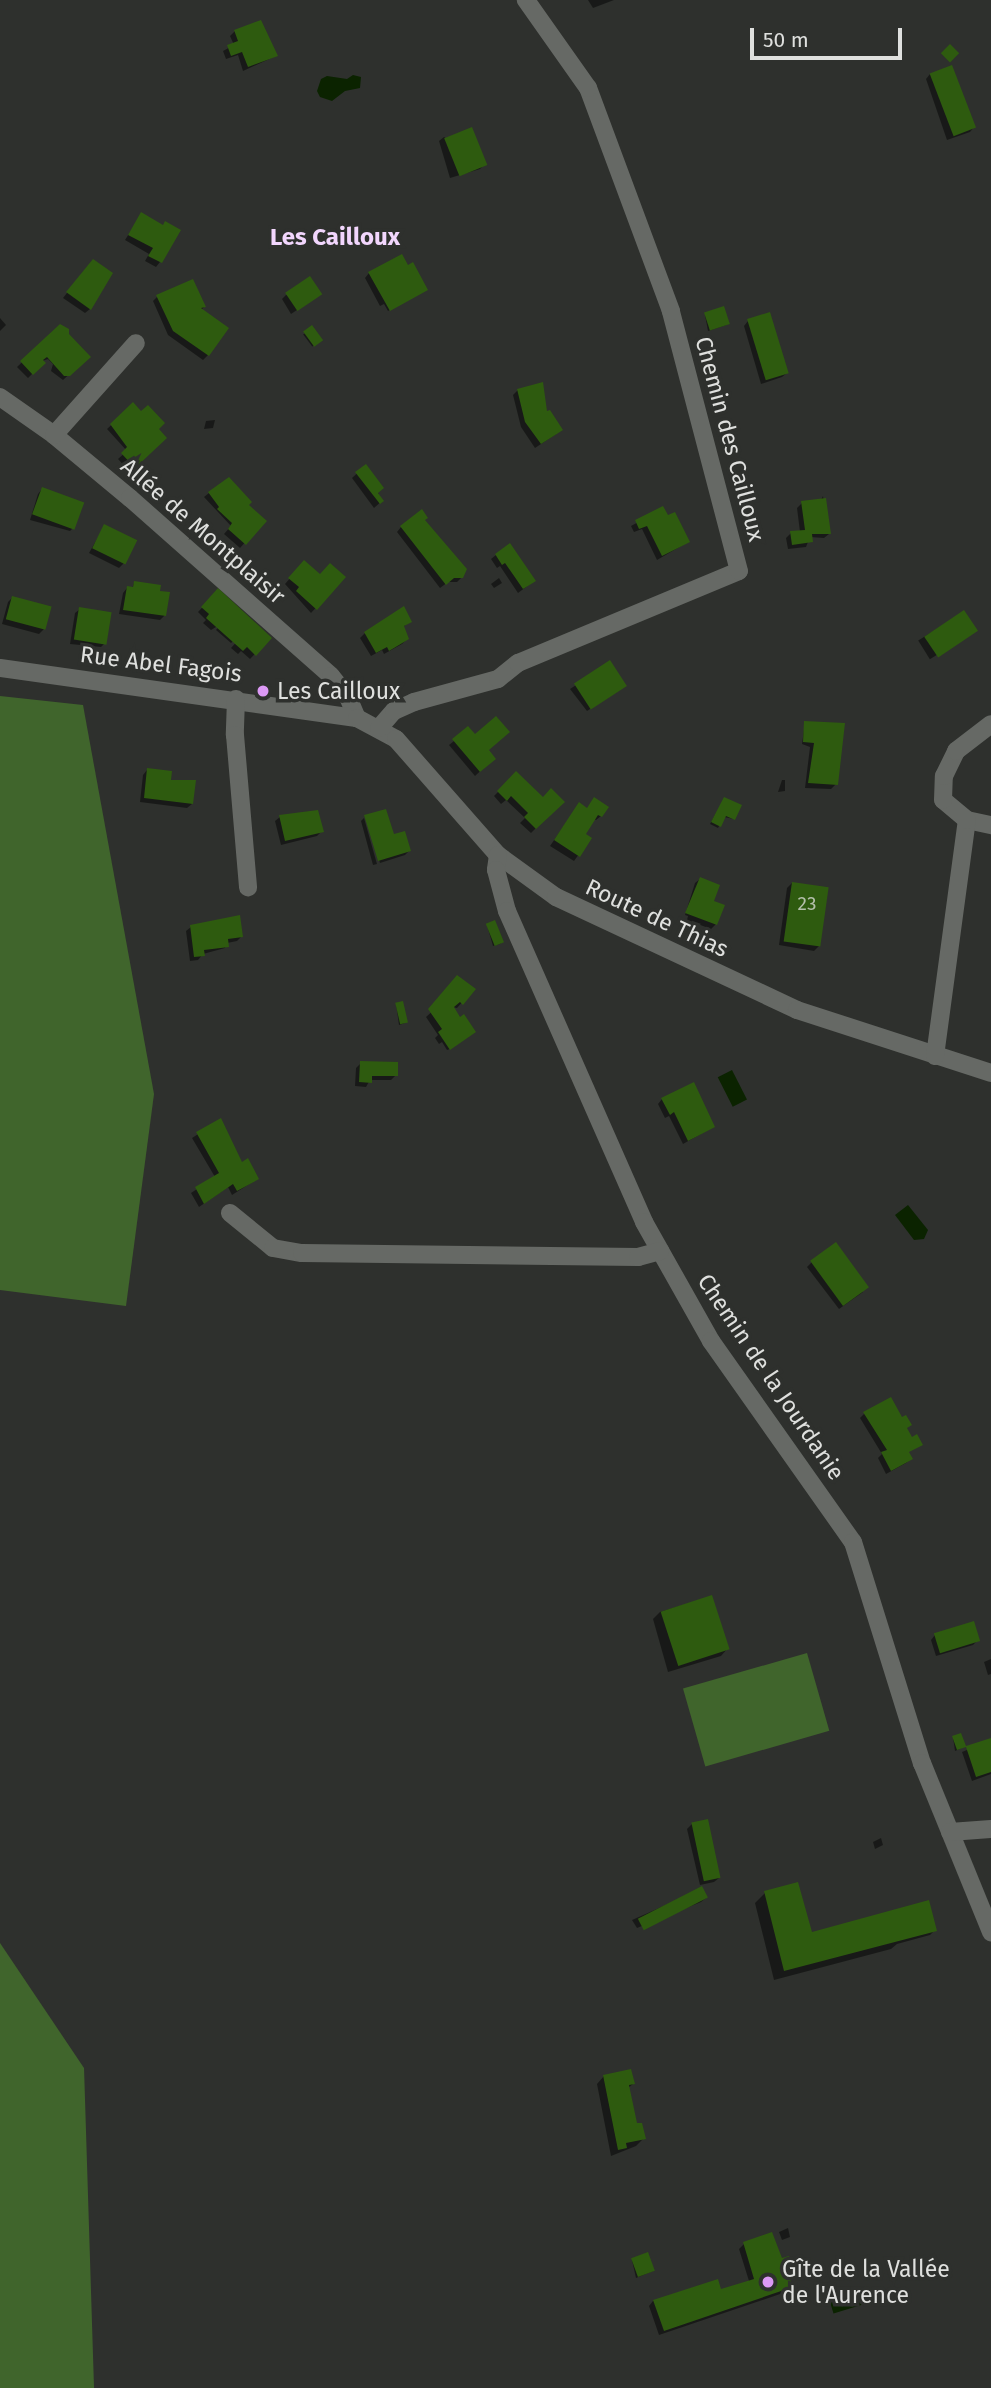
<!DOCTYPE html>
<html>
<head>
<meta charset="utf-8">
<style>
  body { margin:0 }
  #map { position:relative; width:991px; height:2388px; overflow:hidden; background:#2e302d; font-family:"Fira Sans",sans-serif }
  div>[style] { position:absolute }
  .green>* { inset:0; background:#40652c; transform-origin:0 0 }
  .water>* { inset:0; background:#0b2300; transform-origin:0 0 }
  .shadow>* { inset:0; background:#0007; transform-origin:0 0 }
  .building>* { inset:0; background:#2e5b0f; transform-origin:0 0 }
  .minor>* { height:18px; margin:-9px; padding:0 9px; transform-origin:9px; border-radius:9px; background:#666965 }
  .dots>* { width:19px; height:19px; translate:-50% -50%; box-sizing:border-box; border:4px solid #2e302d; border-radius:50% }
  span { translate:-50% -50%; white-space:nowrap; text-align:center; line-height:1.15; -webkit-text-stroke:7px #2e302d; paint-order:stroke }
  .number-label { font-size:19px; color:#b3bfaa }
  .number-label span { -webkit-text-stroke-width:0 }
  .street-label { font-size:23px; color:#dfe0de }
  .poi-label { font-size:23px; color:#dfe0de }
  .left { translate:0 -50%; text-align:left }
  .neighbourhood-label { font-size:24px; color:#f2d6fd; font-weight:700 }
  .scale { position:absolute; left:750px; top:28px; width:152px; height:32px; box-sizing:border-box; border:4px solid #dfe0de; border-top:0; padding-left:9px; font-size:21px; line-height:24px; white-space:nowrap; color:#dfe0de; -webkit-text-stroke:5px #2e302d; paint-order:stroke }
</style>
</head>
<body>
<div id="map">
  <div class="green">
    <div style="clip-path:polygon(0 696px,83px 705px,154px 1094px,126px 1306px,0 1290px)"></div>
    <div style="left:807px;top:1653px;width:81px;height:129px;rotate:74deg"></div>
    <div style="clip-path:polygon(0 1943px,84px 2068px,94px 2388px,0 2388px)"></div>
  </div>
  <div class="water">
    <div style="clip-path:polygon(353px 75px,361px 77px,360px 88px,345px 91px,332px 101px,320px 97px,317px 91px,321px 79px,327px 76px,347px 79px)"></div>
    <div style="left:732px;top:1070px;width:33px;height:16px;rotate:63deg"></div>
    <div style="clip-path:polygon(908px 1205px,928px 1230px,924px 1239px,914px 1240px,895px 1215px)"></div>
    <div style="left:862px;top:2287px;width:17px;height:35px;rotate:73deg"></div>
  </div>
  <div class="shadow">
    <div style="clip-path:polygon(588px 0,614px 0,593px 8px)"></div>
    <div style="clip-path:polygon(235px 31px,276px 56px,243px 71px,238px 55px,226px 59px,223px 51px,234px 45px,230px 36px)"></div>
    <div style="clip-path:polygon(930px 74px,974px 127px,970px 132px,947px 140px,926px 79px)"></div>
    <div style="clip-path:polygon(444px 137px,485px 164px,480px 169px,450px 178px,439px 141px)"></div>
    <div style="clip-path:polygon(141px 215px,160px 262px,156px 267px,145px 261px,149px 254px,125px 240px)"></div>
    <div style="clip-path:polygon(88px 266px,90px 309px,85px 313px,63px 298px)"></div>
    <div style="clip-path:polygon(369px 273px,424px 291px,388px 311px,384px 304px,380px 306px,365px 278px)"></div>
    <div style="clip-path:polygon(286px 295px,315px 298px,291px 314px,282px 299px)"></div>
    <div style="clip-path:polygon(157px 297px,204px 307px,201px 310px,208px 355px,203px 360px,168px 335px,153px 301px)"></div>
    <div style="clip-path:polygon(705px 315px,726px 325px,708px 331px)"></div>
    <div style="clip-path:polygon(0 318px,6px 325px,0 331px)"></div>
    <div style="clip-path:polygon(748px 321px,787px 373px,782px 377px,761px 384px,744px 326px)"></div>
    <div style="clip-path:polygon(60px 326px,88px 357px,63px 380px,51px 371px,53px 364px,48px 359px,42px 361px,43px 363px,28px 378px,17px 367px)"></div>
    <div style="left:312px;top:328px;width:15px;height:11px;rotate:53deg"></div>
    <div style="clip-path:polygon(518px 390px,546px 414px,556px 434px,535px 448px,521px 427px,513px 395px)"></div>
    <div style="clip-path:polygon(133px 405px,164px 438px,129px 471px,118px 459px,127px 451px,107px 429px)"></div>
    <div style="clip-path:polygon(215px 420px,213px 428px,204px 429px,206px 421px)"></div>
    <div style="clip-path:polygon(365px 466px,382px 501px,374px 508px,352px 478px)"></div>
    <div style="clip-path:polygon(42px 489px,75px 526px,70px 531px,30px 520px,38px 494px)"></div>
    <div style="clip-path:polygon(209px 493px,264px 521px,240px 548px,224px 534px,231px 526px,204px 497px)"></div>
    <div style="clip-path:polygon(823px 496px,829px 534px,824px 538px,810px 537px,806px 547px,788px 549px,786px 538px,791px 533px,800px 532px,797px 508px,802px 503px,821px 500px)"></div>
    <div style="clip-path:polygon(662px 509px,688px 542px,657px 560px,642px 529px,634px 532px,631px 526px)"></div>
    <div style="clip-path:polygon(423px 521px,462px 577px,457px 582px,448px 582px,440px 588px,397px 532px,401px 527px)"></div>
    <div style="clip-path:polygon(104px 527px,124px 563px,119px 568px,89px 553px)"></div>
    <div style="clip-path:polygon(496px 555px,534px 581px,518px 593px,500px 566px,497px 568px,491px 559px)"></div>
    <div style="clip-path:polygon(304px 562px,320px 576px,344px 577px,311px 613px,285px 584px)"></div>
    <div style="clip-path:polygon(499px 578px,502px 583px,494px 588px,491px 584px)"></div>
    <div style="clip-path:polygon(134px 583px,158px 592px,165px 615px,160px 620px,119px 614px,123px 593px,127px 588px,132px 589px)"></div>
    <div style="clip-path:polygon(218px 591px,270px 638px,250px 659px,241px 651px,238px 654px,231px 648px,241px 637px,240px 635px,231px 643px,216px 630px,221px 624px,211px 630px,203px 623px,206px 620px,198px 612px)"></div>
    <div style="clip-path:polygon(12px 598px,44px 629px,39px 634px,2px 624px,8px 602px)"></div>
    <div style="clip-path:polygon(80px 609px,105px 643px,101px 647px,70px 644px,75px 613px)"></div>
    <div style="left:964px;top:612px;width:22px;height:54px;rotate:58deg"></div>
    <div style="clip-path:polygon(410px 621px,402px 628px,407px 639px,402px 644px,384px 654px,382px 650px,371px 656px,360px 638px,365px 633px)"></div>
    <div style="clip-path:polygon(610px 663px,620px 690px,587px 711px,570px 689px)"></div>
    <div style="clip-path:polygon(805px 723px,836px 784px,831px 789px,805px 788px,810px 747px,802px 744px)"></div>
    <div style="clip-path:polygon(475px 736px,487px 750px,489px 763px,475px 776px,449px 745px,454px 741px)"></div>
    <div style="clip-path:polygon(147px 770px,169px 782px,192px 804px,187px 808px,140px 802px,143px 775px)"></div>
    <div style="clip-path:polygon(516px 774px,543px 800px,562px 802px,531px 833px,520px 823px,525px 818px,506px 800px,501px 804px,494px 796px)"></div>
    <div style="clip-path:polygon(782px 780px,785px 780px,785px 791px,778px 792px)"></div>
    <div style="clip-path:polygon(723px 801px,734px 819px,724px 817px,718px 828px,710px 824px)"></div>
    <div style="clip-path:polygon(579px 804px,601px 816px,596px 820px,593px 819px,583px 834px,590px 839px,574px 861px,550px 846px)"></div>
    <div style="clip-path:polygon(280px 817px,322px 831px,317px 836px,281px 845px,275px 821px)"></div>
    <div style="clip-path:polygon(367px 817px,393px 836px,409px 851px,405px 855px,380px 863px)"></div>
    <div style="clip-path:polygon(364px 818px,377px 864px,373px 865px,361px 821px)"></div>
    <div style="clip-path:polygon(700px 879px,712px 902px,716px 924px,711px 929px,687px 920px,688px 916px,685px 915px,695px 883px)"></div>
    <div style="clip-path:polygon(792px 883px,819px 946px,814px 951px,779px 945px,787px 888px)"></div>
    <div style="clip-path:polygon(487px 925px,502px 942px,500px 944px,493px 946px)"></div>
    <div style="clip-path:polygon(191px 927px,241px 937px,237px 941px,227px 943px,225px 948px,203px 954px,198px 960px,190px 961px,186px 931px)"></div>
    <div style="clip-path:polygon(474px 989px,457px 1008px,452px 1007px,450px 1049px,447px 1050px,442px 1042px,439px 1044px,435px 1038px,438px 1035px,426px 1017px,436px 1008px)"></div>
    <div style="clip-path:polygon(396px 1003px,407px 1021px,405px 1023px,399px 1025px)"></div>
    <div style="clip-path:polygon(361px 1063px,396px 1075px,391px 1080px,370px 1080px,366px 1087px,355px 1086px,356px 1068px)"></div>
    <div style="clip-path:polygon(662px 1099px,713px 1127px,683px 1144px,669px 1116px,665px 1118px,658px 1104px)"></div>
    <div style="clip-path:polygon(220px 1120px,242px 1165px,257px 1179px,232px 1195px,228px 1187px,199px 1207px,191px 1193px,215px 1177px,192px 1138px)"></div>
    <div style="clip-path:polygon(812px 1262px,863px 1292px,839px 1309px,807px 1267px)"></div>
    <div style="clip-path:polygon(864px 1414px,905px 1428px,911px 1439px,907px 1452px,911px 1459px,906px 1463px,886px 1474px,878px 1458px,882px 1454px,860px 1418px)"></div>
    <div style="clip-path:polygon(710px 1597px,728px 1648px,721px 1656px,668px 1672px,653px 1619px,660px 1612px)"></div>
    <div style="clip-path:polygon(935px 1635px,978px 1640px,973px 1645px,936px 1656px,931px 1640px)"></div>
    <div style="clip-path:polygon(991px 1659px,991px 1674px,988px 1675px,984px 1662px)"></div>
    <div style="clip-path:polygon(953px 1737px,964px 1747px,955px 1751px)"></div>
    <div style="clip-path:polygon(991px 1740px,991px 1774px,972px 1781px,962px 1752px)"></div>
    <div style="clip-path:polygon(692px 1824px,719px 1878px,714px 1882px,700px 1885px,687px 1829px)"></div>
    <div style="clip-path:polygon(881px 1838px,883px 1845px,875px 1849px,873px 1842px)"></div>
    <div style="clip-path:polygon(702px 1889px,706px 1898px,701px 1902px,637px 1928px,632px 1920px)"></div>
    <div style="clip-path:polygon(765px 1893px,810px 1934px,935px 1930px,930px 1935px,897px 1944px,891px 1949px,774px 1980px,755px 1903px)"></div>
    <div style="clip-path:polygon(604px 2076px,633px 2084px,628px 2088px,635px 2125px,644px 2138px,636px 2146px,611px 2156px,597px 2084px)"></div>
    <div style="clip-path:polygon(788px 2228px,790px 2237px,782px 2240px,779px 2232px)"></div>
    <div style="clip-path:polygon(744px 2244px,781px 2260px,794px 2273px,787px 2277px,791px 2287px,786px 2292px,659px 2335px,649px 2306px,653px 2301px,716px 2281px,720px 2292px,749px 2281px,739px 2249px)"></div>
    <div style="clip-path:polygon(632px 2260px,653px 2271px,636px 2278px)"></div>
  </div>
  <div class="building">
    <div style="clip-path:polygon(261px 20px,278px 56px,248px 67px,242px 52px,231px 56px,227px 45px,238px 41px,234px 30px)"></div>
    <div style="left:950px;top:44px;width:13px;height:13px;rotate:45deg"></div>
    <div style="left:952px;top:65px;width:67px;height:24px;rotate:69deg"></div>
    <div style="left:472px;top:127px;width:41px;height:30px;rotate:68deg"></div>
    <div style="clip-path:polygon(141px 212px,163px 225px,165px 221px,181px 230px,162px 263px,148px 256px,153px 248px,128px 235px)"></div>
    <div style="clip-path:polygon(402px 254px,408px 265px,413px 262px,428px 290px,390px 311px,368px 272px)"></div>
    <div style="clip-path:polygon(93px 259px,113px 273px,91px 310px,66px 292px)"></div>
    <div style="left:310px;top:276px;width:22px;height:30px;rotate:56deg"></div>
    <div style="clip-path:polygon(193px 279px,206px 307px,201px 308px,229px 328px,209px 356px,173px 331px,156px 295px)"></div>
    <div style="left:724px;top:306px;width:19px;height:21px;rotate:72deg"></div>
    <div style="left:770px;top:312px;width:64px;height:24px;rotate:73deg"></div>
    <div style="clip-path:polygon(60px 324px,69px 329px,69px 334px,91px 357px,70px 376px,64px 376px,47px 357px,43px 360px,46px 363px,33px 375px,20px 361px)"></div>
    <div style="left:312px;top:325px;width:19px;height:11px;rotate:54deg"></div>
    <div style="clip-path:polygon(543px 382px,547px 411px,550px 410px,563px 430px,541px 444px,525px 422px,517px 389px)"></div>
    <div style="clip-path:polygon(133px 402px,141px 411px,148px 405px,165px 423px,159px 429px,167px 438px,135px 468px,121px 453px,127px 447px,110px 424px)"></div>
    <div style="clip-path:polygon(366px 464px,384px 488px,378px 493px,384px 501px,380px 504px,355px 472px)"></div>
    <div style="clip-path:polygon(229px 477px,252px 502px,249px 505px,267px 521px,246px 545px,228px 529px,232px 523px,217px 509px,219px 507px,208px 492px)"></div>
    <div style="left:42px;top:487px;width:45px;height:29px;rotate:20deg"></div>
    <div style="clip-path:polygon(826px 498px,831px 534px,812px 534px,813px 542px,792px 545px,790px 531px,805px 530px,801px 501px)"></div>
    <div style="clip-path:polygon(663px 506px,668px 515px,675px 512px,690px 542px,662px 556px,647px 526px,639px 529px,635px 520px)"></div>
    <div style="clip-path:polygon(422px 509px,428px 518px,425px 520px,467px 569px,463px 578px,454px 578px,446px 585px,400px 526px)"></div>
    <div style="left:104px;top:524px;width:37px;height:27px;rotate:26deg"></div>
    <div style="clip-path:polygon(510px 543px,536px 581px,523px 589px,505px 563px,502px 565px,495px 554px)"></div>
    <div style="clip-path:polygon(304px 560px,320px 574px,330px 563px,346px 577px,317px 610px,296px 591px,299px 587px,288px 578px)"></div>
    <div style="clip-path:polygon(134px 581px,161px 585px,160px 591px,170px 592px,166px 616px,123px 610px,127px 586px,133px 587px)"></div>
    <div style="clip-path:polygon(218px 588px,272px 638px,256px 656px,247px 647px,243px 651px,206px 618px,209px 614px,201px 607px)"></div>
    <div style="left:12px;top:596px;width:41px;height:24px;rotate:15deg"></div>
    <div style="clip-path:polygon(404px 606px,412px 622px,404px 626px,409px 639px,389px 651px,387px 647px,376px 653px,364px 632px)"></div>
    <div style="left:79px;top:607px;width:33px;height:33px;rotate:9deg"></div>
    <div style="left:964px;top:610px;width:25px;height:48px;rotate:56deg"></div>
    <div style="left:610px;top:660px;width:31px;height:43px;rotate:57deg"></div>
    <div style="clip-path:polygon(496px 716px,510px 732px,489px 750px,496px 759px,480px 772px,452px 739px,468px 726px,475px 734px)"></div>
    <div style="clip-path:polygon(804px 721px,845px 723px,838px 785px,808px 783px,814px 743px,803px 742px)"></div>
    <div style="clip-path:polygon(147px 768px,172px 771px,171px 780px,196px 780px,193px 804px,144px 798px)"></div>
    <div style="clip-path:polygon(516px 771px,543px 797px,551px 788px,565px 802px,536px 829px,524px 817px,528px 813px,511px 796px,507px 801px,497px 791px)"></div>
    <div style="clip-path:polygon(594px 797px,609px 807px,602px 817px,598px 815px,586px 834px,592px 838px,580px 857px,554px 840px,579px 802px,587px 808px)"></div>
    <div style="clip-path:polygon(724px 797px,742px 805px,735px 820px,726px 816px,721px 827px,711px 822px)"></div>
    <div style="clip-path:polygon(386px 809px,394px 834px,405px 831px,411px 851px,378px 861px,364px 815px)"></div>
    <div style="clip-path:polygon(318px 810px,324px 832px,285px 841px,279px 815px)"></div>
    <div style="clip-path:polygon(700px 877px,720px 885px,714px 901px,725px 905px,717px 925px,685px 913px)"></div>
    <div style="left:792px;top:882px;width:37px;height:60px;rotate:8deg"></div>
    <div style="clip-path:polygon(240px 915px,243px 937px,228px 939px,229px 947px,204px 950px,205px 956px,194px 957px,190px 925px)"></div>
    <div style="left:495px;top:920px;width:24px;height:10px;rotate:68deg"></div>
    <div style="clip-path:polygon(457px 975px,476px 989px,463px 1005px,460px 1002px,454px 1007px,460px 1017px,464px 1014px,476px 1032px,450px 1050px,438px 1032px,442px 1029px,428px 1009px)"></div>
    <div style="left:403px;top:1001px;width:22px;height:8px;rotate:77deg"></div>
    <div style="clip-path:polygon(360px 1061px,398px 1062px,398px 1076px,372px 1076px,372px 1083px,359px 1082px)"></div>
    <div style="clip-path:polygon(694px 1082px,715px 1127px,688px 1141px,674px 1112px,670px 1115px,661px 1098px)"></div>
    <div style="clip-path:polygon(221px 1118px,242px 1162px,248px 1158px,259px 1179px,237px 1191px,233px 1184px,204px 1204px,195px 1187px,219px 1173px,196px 1132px)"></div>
    <div style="left:836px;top:1242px;width:56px;height:32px;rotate:54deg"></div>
    <div style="clip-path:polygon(891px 1397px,902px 1417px,906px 1415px,912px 1425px,907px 1428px,912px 1437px,917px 1434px,923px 1445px,909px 1452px,913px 1459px,891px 1471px,881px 1452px,887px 1450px,863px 1412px)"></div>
    <div style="left:712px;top:1595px;width:57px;height:54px;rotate:72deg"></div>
    <div style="left:974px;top:1621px;width:21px;height:42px;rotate:73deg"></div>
    <div style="clip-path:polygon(961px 1733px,966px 1746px,991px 1738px,991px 1772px,976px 1777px,966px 1747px,957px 1750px,952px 1736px)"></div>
    <div style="left:708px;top:1819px;width:60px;height:17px;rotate:78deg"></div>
    <div style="clip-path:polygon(798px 1882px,812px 1932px,929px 1900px,937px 1931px,784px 1971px,764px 1891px)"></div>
    <div style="left:702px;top:1886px;width:13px;height:72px;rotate:63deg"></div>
    <div style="clip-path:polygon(631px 2069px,635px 2084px,629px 2085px,637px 2123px,642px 2123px,646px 2139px,626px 2143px,627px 2148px,618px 2150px,603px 2075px)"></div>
    <div style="clip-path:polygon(772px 2232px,782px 2258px,789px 2256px,796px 2273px,789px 2276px,793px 2287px,664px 2331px,653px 2300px,718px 2279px,721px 2289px,754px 2279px,743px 2242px)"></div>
    <div style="left:648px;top:2252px;width:20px;height:18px;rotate:70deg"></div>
  </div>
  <div class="minor">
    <div style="left:0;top:397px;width:66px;rotate:35.1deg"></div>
    <div style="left:54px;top:435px;width:99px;rotate:39.7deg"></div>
    <div style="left:130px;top:498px;width:268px;rotate:41.5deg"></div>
    <div style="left:331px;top:676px;width:27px;rotate:51deg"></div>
    <div style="left:348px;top:697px;width:23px;rotate:67deg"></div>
    <div style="left:54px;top:435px;width:123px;rotate:-48.3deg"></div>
    <div style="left:0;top:668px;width:360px;rotate:8deg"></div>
    <div style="left:357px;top:718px;width:44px;rotate:28.3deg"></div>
    <div style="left:396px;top:739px;width:154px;rotate:48.7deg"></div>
    <div style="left:498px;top:855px;width:72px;rotate:35.9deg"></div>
    <div style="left:556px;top:897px;width:266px;rotate:25.1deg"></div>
    <div style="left:797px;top:1010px;width:204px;rotate:18deg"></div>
    <div style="left:236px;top:699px;width:36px;rotate:92deg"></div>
    <div style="left:235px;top:735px;width:153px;rotate:85.1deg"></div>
    <div style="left:379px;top:728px;width:23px;rotate:-49deg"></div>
    <div style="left:394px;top:711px;width:22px;rotate:-24deg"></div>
    <div style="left:414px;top:702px;width:87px;rotate:-15.3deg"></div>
    <div style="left:498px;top:679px;width:26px;rotate:-39deg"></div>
    <div style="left:518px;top:663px;width:239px;rotate:-22.6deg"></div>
    <div style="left:739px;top:571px;width:269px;rotate:-104.7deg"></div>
    <div style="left:671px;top:311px;width:238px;rotate:-110.4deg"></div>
    <div style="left:588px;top:88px;width:108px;rotate:-125.2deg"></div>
    <div style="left:967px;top:820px;width:25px;rotate:12deg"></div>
    <div style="left:498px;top:855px;width:15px;rotate:98deg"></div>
    <div style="left:496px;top:870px;width:42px;rotate:75deg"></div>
    <div style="left:507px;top:911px;width:340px;rotate:66.2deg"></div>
    <div style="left:644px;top:1222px;width:137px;rotate:60.6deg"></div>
    <div style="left:711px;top:1341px;width:246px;rotate:54.8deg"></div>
    <div style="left:853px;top:1542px;width:232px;rotate:72.7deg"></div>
    <div style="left:922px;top:1763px;width:183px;rotate:67.8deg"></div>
    <div style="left:935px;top:1056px;width:238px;rotate:-82.3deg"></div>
    <div style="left:967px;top:820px;width:31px;rotate:-140deg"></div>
    <div style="left:943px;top:800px;width:24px;rotate:-88deg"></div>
    <div style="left:944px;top:776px;width:28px;rotate:-64deg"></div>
    <div style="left:956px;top:751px;width:44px;rotate:-37.6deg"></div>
    <div style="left:230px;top:1213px;width:55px;rotate:39.1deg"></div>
    <div style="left:273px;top:1248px;width:29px;rotate:10deg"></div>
    <div style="left:302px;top:1253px;width:336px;rotate:0.7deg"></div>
    <div style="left:638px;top:1257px;width:23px;rotate:-15deg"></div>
    <div style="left:950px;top:1832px;width:41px;rotate:-4.2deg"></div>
  </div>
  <div class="dots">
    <div style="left:263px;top:691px;background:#dc99f5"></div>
    <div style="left:768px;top:2282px;background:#dc99f5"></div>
  </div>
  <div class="number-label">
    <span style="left:807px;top:904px">23</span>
  </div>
  <div class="street-label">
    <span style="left:730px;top:439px;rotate:75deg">Chemin des Cailloux</span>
    <span style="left:203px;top:531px;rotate:41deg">Allée de Montplaisir</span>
    <span style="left:161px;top:664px;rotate:7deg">Rue Abel Fagois</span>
    <span style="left:657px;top:918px;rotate:25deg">Route de Thias</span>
    <span style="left:771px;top:1377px;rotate:56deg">Chemin de la Jourdanie</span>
  </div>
  <div class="poi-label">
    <span class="left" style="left:277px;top:691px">Les Cailloux</span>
    <span class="left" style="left:782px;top:2282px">Gîte de la Vallée<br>de l'Aurence</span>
  </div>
  <div class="neighbourhood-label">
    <span style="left:335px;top:238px">Les Cailloux</span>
  </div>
  <div class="scale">50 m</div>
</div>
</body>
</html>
